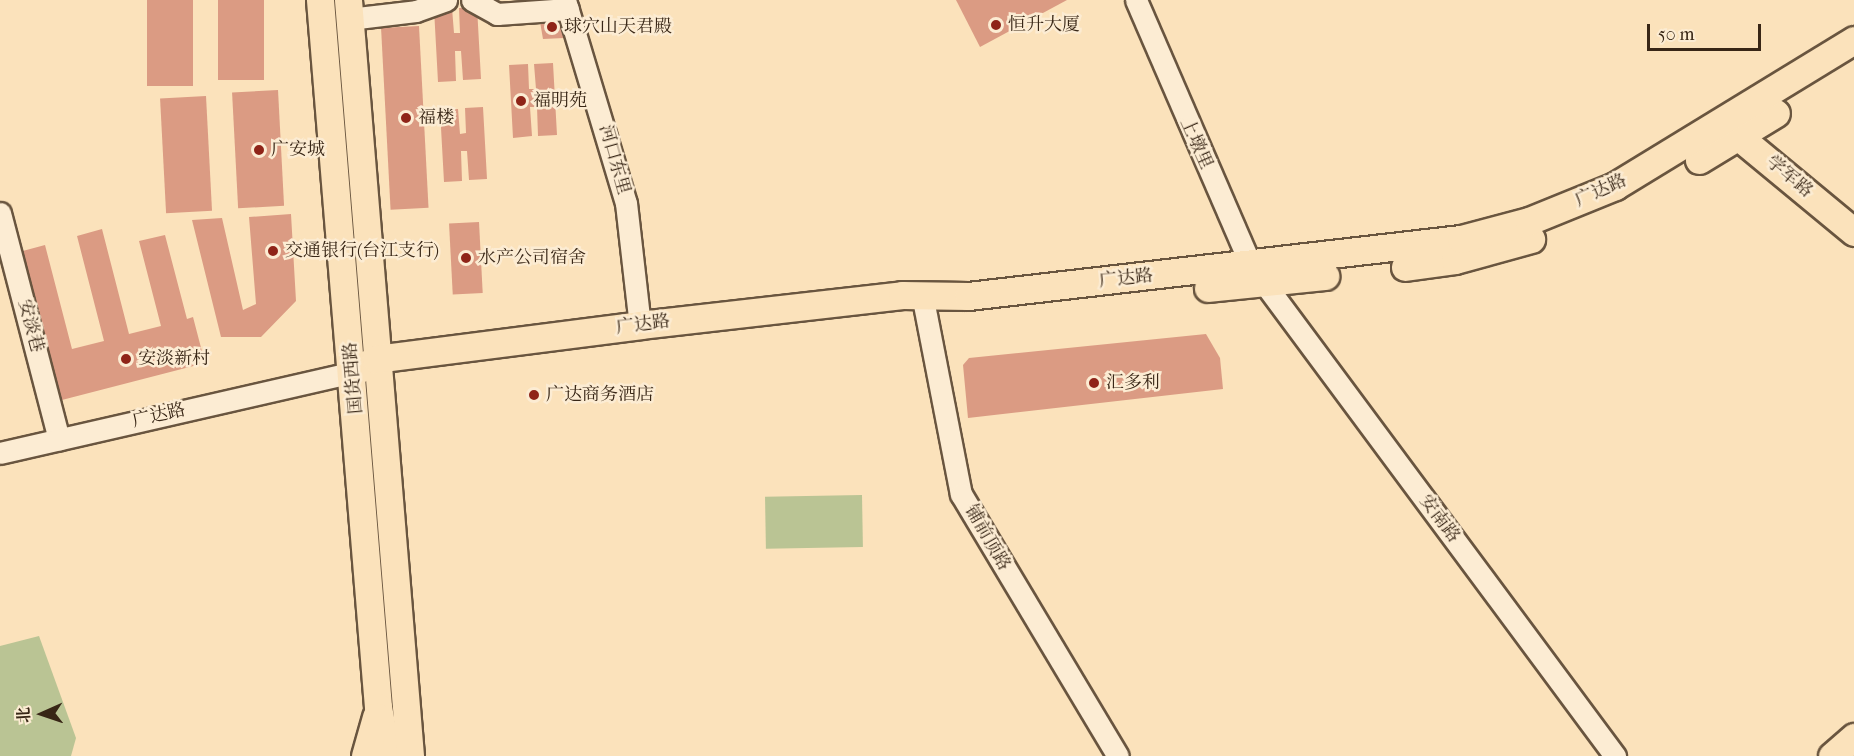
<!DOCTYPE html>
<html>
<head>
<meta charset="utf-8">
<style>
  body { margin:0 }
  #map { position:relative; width:1854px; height:756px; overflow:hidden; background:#fbe2bb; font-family:"IM FELL French Canon","Noto Serif SC",serif }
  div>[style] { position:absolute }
  .green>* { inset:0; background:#bac494; transform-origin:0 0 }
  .building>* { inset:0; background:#db9b83; transform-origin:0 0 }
  .roads { filter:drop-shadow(2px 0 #69553f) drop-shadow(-2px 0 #69553f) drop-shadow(0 2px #69553f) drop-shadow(0 -2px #69553f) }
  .minor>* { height:21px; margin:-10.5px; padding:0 10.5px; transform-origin:10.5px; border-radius:10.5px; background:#fcecd3 }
  .major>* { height:27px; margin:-13.5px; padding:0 13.5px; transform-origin:13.5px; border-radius:13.5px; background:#fbe2bb }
  .dots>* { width:16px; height:16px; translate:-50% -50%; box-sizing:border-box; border:3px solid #fcecd3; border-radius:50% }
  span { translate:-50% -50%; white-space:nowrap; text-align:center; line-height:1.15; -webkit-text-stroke:5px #fcecd3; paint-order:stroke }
  .poi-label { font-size:18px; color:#382616 }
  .left { translate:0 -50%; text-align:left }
  .street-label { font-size:18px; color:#382616 }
  .north { position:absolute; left:12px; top:684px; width:60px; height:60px; -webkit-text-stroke:4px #fcecd3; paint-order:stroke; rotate:267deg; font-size:16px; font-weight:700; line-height:24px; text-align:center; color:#382616 }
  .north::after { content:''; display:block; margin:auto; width:21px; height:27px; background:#382616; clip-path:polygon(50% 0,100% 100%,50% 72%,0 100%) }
  .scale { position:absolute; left:1647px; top:24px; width:114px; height:27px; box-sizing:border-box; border:3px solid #382616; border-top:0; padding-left:8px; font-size:18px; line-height:21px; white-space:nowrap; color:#382616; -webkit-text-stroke:4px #fcecd3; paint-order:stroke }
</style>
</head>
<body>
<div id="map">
  <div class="green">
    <div style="left:862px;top:495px;width:52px;height:97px;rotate:89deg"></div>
    <div style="clip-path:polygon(39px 636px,76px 738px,71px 756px,0 756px,0 646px)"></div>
  </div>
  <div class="building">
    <div style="left:147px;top:0;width:46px;height:86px"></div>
    <div style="left:218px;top:0;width:46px;height:80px"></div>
    <div style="clip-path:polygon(956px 0,1067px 0,980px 47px)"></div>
    <div style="clip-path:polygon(477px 7px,481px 79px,463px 80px,461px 51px,455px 51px,456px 81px,438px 82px,434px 9px,452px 8px,454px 33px,460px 33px,459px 8px)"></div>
    <div style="clip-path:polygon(561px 14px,564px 38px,543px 39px,539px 16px)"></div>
    <div style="left:419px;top:26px;width:182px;height:38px;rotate:87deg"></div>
    <div style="clip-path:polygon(553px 63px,557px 135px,538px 136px,537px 107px,530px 107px,532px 136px,513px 138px,509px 65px,528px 64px,529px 89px,536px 89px,534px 64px)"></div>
    <div style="left:278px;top:90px;width:116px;height:46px;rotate:87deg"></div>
    <div style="left:206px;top:96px;width:115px;height:46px;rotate:87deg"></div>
    <div style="clip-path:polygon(483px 107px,487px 179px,469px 180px,467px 151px,461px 151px,462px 181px,444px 182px,440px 110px,458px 109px,460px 134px,466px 133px,465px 108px)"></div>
    <div style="clip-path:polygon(291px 214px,296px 301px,261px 337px,221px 337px,192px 220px,222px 218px,243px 310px,256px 304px,249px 217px)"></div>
    <div style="left:479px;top:222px;width:71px;height:30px;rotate:87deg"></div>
    <div style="clip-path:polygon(102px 229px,129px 334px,161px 326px,139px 241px,165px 235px,187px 319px,193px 317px,205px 363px,58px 401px,19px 252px,45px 245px,72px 349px,104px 341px,77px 236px)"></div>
    <div style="clip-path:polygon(1206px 334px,1220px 358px,1223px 389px,968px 418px,963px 365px,969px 358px)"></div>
  </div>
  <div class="roads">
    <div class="minor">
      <div style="left:472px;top:0;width:29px;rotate:29deg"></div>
      <div style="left:497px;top:14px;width:71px;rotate:-4deg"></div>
      <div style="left:565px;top:0;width:212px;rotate:73.3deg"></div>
      <div style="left:626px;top:203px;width:123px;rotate:83.5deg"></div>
      <div style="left:1136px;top:0;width:288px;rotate:66.6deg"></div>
      <div style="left:1250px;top:264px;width:613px;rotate:53.43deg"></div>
      <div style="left:349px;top:19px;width:67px;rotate:-6.8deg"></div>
      <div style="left:416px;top:11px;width:32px;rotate:-20deg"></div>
      <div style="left:0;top:213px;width:234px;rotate:75.4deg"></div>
      <div style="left:922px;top:294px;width:204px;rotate:79deg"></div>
      <div style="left:961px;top:494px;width:305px;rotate:59.1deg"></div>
      <div style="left:0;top:453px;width:363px;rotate:-12.9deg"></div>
    </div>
    <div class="major">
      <div style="left:320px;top:0;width:709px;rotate:85.31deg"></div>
      <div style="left:378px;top:707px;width:50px;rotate:79.6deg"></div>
      <div style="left:348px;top:0;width:759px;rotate:85.31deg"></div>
      <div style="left:1727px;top:127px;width:165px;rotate:39.6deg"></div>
      <div style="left:1699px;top:160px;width:90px;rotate:-31.4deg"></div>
      <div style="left:1405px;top:267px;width:50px;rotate:-8deg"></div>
      <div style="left:1455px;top:260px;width:79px;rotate:-15.4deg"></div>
      <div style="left:1208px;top:288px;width:118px;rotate:-5.9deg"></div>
      <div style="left:354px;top:372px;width:26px;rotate:-31deg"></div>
      <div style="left:376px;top:359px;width:266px;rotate:-7.3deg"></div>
      <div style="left:640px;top:325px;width:264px;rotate:-6.5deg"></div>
      <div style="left:902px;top:295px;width:66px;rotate:0.9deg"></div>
      <div style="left:968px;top:296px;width:496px;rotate:-6.6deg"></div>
      <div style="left:1461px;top:239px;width:70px;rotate:-14.8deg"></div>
      <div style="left:1529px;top:221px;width:93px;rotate:-22.1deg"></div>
      <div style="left:1615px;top:186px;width:280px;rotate:-31.4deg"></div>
      <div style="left:365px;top:756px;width:41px;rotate:-74.2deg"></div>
      <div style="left:1832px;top:756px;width:29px;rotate:-41deg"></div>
    </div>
  </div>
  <div class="dots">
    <div style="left:996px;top:25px;background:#8f2418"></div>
    <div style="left:552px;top:27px;background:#8f2418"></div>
    <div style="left:521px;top:101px;background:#8f2418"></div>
    <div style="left:406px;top:118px;background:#8f2418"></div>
    <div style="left:259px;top:150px;background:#8f2418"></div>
    <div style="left:273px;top:251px;background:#8f2418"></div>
    <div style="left:466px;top:258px;background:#8f2418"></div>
    <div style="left:126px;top:359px;background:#8f2418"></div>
    <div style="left:1094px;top:383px;background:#8f2418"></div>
    <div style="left:534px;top:395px;background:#8f2418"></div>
  </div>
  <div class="poi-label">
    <span class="left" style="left:1008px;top:25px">恒升大厦</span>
    <span class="left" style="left:564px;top:27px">球穴山天君殿</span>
    <span class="left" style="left:533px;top:101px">福明苑</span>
    <span class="left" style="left:418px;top:118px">福楼</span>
    <span class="left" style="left:271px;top:150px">广安城</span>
    <span class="left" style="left:285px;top:251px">交通银行(台江支行)</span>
    <span class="left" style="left:478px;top:258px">水产公司宿舍</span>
    <span class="left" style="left:138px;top:359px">安淡新村</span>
    <span class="left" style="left:1106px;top:383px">汇多利</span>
    <span class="left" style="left:546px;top:395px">广达商务酒店</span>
  </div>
  <div class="street-label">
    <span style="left:1196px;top:144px;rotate:66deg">上墩里</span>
    <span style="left:614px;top:160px;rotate:74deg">河口东里</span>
    <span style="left:1789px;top:177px;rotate:40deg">学军路</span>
    <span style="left:1601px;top:191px;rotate:-24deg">广达路</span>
    <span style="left:1126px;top:279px;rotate:-6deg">广达路</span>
    <span style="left:643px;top:325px;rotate:-7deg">广达路</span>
    <span style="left:30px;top:326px;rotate:75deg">安淡巷</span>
    <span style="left:354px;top:378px;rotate:-95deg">国货西路</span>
    <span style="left:159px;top:416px;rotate:-13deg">广达路</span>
    <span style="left:1439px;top:519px;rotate:53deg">安南路</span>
    <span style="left:987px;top:538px;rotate:60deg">铺前顶路</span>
  </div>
  <div class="north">北</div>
  <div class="scale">50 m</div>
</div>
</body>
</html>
